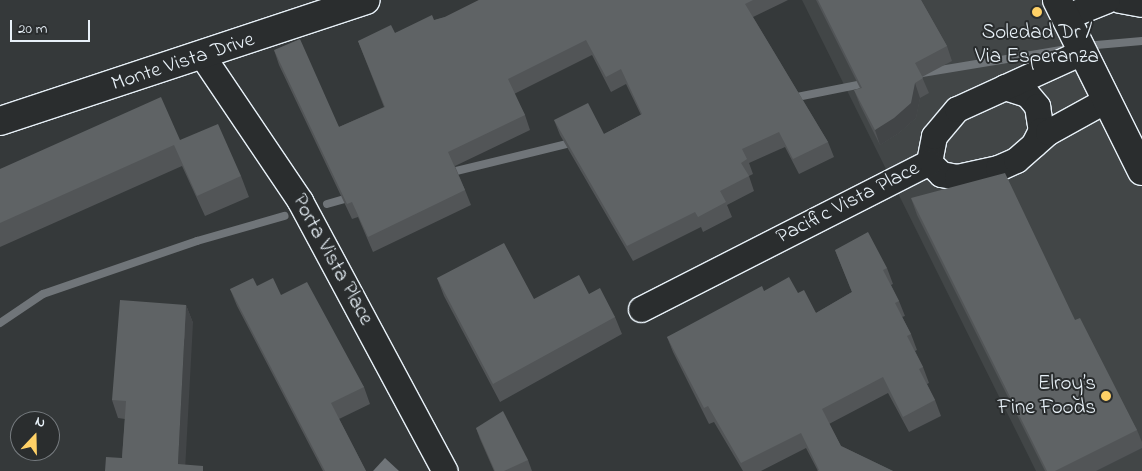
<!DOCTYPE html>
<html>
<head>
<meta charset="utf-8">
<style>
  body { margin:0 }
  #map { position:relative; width:1142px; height:471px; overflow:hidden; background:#35393a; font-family:"Indie Flower",sans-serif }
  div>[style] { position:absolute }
  .built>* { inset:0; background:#424647 }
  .water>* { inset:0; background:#707579 }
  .stream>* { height:8px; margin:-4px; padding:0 4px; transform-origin:4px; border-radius:4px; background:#707579 }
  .roads { filter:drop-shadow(1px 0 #e8f1f8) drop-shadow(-1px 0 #e8f1f8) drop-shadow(0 1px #e8f1f8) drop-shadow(0 -1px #e8f1f8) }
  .minor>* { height:25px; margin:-12.5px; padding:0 12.5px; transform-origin:12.5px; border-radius:12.5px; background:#2a2d2e }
  .tertiary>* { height:28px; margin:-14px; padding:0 14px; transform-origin:14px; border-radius:14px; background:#2a2d2e }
  .wall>* { inset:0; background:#525557 }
  .shaded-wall>* { inset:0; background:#424547 }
  .building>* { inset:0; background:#5f6365 }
  .dots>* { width:14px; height:14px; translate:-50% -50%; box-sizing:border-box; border:2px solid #2a2d2e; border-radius:50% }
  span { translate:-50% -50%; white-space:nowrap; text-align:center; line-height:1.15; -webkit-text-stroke:4px #2a2d2e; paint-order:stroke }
  .poi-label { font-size:21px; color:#e8f1f8 }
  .right { translate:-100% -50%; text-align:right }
  .street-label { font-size:21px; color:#e8f1f8 }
  .north { position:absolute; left:10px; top:411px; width:50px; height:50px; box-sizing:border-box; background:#2a2d2e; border:1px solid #767b7f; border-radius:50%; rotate:21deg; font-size:14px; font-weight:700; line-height:20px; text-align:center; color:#e8f1f8 }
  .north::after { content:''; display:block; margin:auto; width:18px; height:22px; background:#ffd166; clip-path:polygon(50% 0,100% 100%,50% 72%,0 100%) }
  .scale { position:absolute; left:10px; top:20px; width:80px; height:22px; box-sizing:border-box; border:2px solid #e8f1f8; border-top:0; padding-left:6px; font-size:15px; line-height:18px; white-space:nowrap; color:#e8f1f8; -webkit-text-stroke:4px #2a2d2e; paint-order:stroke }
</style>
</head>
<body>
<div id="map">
  <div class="built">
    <div style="clip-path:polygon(802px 0,1058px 0,1142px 183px,1142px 471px,1036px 471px)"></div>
  </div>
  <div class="water">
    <div style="clip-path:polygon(385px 458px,399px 471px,373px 471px)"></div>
  </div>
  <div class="stream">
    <div style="left:1085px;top:46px;width:57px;rotate:-5deg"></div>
    <div style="left:922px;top:73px;width:141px;rotate:-9.4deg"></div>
    <div style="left:792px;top:98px;width:76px;rotate:-11.3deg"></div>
    <div style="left:448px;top:173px;width:131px;rotate:-13.7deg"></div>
    <div style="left:327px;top:204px;width:26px;rotate:-16deg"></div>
    <div style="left:0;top:323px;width:52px;rotate:-34deg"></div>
    <div style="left:43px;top:294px;width:163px;rotate:-19deg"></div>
    <div style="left:197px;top:241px;width:91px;rotate:-16deg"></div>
  </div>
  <div class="roads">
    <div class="minor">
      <div style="left:1120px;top:0;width:22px;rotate:10deg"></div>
      <div style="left:1065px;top:17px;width:45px;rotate:-22deg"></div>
      <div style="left:203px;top:57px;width:174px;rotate:56deg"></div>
      <div style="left:300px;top:201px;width:306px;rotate:61.8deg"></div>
      <div style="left:1005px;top:87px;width:23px;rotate:18deg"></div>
      <div style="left:1027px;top:94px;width:16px;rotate:50deg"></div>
      <div style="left:1037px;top:106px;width:24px;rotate:81deg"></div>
      <div style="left:1041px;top:130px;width:16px;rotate:117deg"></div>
      <div style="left:929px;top:162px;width:17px;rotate:45deg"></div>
      <div style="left:941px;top:174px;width:16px;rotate:11deg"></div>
      <div style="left:957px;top:177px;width:42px;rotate:-12.4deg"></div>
      <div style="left:998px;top:168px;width:20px;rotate:-24deg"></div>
      <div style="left:1016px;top:160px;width:43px;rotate:-41.2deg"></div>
      <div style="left:1048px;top:132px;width:66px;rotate:-28.9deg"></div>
      <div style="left:929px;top:162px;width:26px;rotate:-79deg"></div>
      <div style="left:934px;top:136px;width:35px;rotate:-50deg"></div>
      <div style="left:957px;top:109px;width:137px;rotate:-24.5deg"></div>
      <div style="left:641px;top:309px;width:323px;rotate:-27deg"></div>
    </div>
    <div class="tertiary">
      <div style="left:1057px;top:0;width:191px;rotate:63.6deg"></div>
      <div style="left:0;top:121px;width:385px;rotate:-18.3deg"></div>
    </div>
  </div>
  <div class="wall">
    <div style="clip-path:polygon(479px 0,788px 0,753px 17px,828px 142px,834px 157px,799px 174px,785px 147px,749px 163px,753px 174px,749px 176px,754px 191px,727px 205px,732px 217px,703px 232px,701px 227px,633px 261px,560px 135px,554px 120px,604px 134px,641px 115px,626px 84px,611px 92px,592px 55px,514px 94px,525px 115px,530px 130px,455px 166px,465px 190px,471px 205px,373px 252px,358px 217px,352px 219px,279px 65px,274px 50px,339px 127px,384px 107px,358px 41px,395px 33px,445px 17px)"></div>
    <div style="clip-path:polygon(816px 0,921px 0,947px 46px,952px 61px,922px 77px,929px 93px,920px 98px,916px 118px,899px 133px,880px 145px,860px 105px,854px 90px,860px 88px)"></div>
    <div style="clip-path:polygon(180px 140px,241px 176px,249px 197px,205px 216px,182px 166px,0 247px,0 169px)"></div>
    <div style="clip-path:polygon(911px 198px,1075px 320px,1137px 430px,1142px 442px,1142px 448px,1096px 471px,1045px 471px,917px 215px)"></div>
    <div style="clip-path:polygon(835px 250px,887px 268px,893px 284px,891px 285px,899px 301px,905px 316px,902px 317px,911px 334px,917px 350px,915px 351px,923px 367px,929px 383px,927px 384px,935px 400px,941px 416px,909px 432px,888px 393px,829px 424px,841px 446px,893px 471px,818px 471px,806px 448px,761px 471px,743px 471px,714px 422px,709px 424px,673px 352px,667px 337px,764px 291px,798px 293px,816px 313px,852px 292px)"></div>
    <div style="clip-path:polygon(437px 278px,534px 299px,589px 294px,615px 317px,622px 334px,500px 402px,444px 296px)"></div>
    <div style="clip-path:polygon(257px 286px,281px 295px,364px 387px,370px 404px,339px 419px,366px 471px,323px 471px,237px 306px,230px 289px)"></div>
    <div style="clip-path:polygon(186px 305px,193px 323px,122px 458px,125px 419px,118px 418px,112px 400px)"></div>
    <div style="clip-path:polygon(476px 428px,528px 460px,532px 471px,494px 471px,480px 439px)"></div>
  </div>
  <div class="shaded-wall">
    <div style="clip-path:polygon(915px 83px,920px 98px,916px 118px,899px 133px,880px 145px,875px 130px)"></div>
    <div style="clip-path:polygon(186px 305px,193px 323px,185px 471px,178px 464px)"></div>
  </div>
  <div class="building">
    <div style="clip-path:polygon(479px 0,753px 0,745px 4px,828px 142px,793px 159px,779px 132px,742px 149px,747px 159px,741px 163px,749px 176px,720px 191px,726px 202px,698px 217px,695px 212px,627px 246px,554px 120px,588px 103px,604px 134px,642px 114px,621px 69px,606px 77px,586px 40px,508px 79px,525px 115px,448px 152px,465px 190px,368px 237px,352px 202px,347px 204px,274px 50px,300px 39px,339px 127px,385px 107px,358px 41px,391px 25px,395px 33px,432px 15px,434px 20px,445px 17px)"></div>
    <div style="clip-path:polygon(818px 0,921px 0,947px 46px,915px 63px,923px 78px,915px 83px,911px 103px,894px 118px,875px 130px,854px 90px,862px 88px)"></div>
    <div style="clip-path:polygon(161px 97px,180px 140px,218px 124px,241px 176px,197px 196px,174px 145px,0 223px,0 169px)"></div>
    <div style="clip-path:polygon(1005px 173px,1075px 320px,1080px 318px,1137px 430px,1055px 471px,1047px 471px,911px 198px)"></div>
    <div style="clip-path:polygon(868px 232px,887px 268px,883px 270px,899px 301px,895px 303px,911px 334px,907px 336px,923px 367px,919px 369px,935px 400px,903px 417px,883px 377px,822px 409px,841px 446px,893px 471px,817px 471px,819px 470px,801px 433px,741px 463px,708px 406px,704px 408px,667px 337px,762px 286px,764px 291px,789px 277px,798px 293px,804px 290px,816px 313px,852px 292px,835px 250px)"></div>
    <div style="clip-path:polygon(504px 243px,534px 299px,579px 275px,589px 294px,600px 288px,615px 317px,493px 384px,437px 278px)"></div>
    <div style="clip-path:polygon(253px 278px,257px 286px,273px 278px,281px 295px,307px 282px,364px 387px,331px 403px,366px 471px,325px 471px,230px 289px)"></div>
    <div style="clip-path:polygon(120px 300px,186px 305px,178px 464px,203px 466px,203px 471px,105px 471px,106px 457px,122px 458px,126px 401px,112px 400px)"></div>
    <div style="clip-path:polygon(503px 411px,528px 460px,504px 471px,495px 471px,476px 428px)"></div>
  </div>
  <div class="dots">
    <div style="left:1037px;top:12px;background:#ffd166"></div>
    <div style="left:1106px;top:396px;background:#ffd166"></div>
  </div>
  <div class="poi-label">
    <span style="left:1037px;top:45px">Soledad Dr /<br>Via Esperanza</span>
    <span class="right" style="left:1096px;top:396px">Elroy’s<br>Fine Foods</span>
  </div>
  <div class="street-label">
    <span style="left:183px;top:62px;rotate:-18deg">Monte Vista Drive</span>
    <span style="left:848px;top:203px;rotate:-27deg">Pacific Vista Place</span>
    <span style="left:332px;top:260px;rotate:61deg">Porta Vista Place</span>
  </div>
  <div class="north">N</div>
  <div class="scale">20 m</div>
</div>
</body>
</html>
